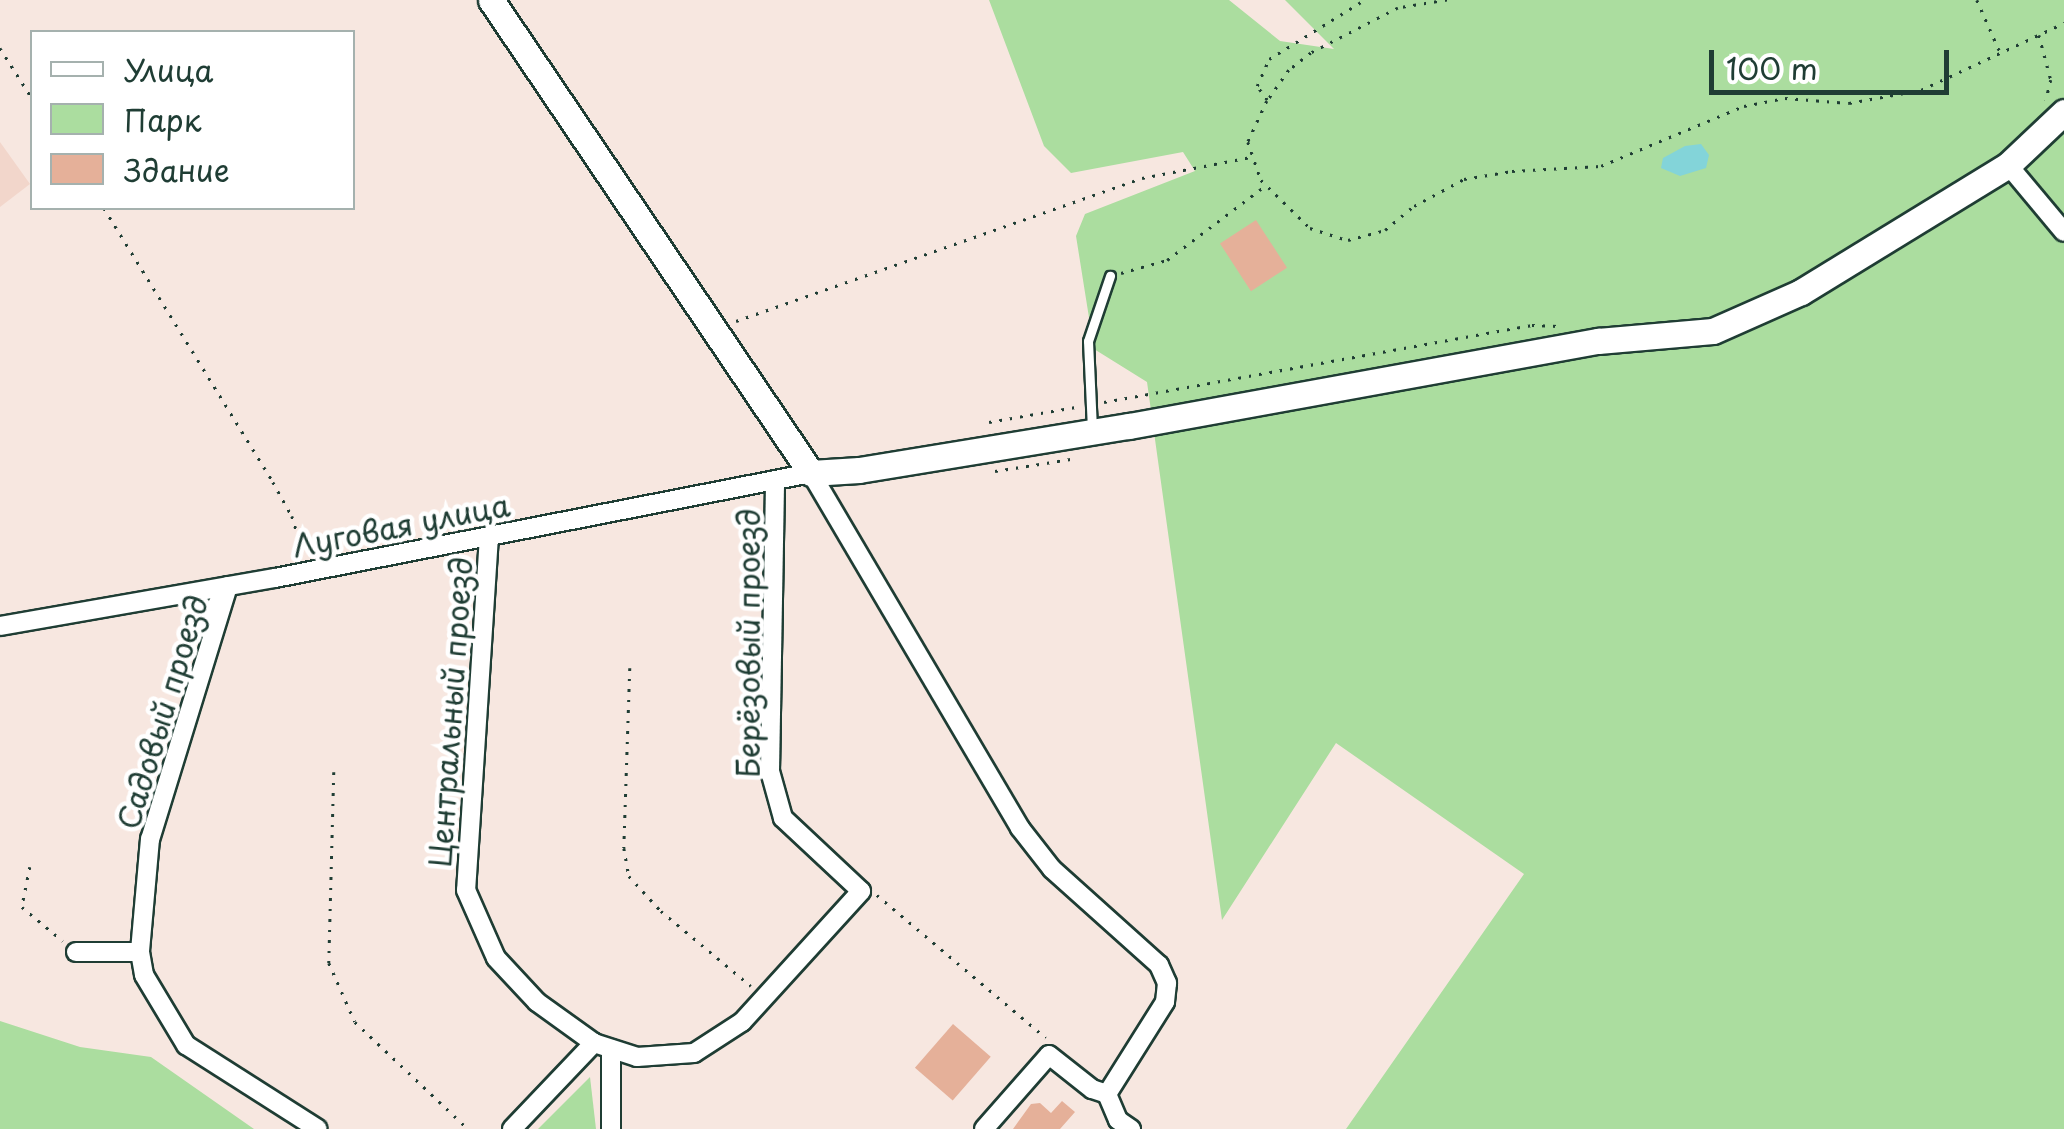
<!DOCTYPE html>
<html>
<head>
<meta charset="utf-8">
<style>
  body { margin:0 }
  #map { position:relative; width:2064px; height:1129px; overflow:hidden; background:#f7e7e0; font-family:"Playpen Sans",sans-serif }
  div>[style] { position:absolute }
  .built>* { inset:0; background:#f2d6cb }
  .green>* { inset:0; background:#abdd9f }
  .water>* { inset:0; background:#83d4d9 }
  .building>* { inset:0; background:#e5b099; transform-origin:0 0 }
  .path>* { height:2.5px; margin-top:-1.25px; transform-origin:0; background:repeating-linear-gradient(90deg,#1f3d34 0 2.5px,transparent 0 10.5px) }
  .roads { filter:drop-shadow(2px 0 #1f3d34) drop-shadow(-2px 0 #1f3d34) drop-shadow(0 2px #1f3d34) drop-shadow(0 -2px #1f3d34) }
  .lane>* { height:9px; margin:-4.5px; padding:0 4.5px; transform-origin:4.5px; border-radius:4.5px; background:#fff }
  .street>* { height:18px; margin:-9px; padding:0 9px; transform-origin:9px; border-radius:9px; background:#fff }
  .secondary>* { height:25px; margin:-12.5px; padding:0 12.5px; transform-origin:12.5px; border-radius:12.5px; background:#fff }
  span { translate:-50% -50%; white-space:nowrap; text-align:center; line-height:1.15; -webkit-text-stroke:9px #fff; paint-order:stroke }
  .street-label { font-size:30px; color:#1f3d34 }
  .legend { position:absolute; left:30px; top:30px; width:325px; height:180px; box-sizing:border-box; background:#fff; border:2px solid #a5b1ae; margin:0; padding:12px 18px; list-style:none; font-size:30px; color:#1f3d34 }
  .legend li { display:flex; align-items:center; gap:20px; height:50px }
  .legend b { width:50px; border:2px solid #a5b1ae }
  .scale { position:absolute; left:1709px; top:50px; width:240px; height:45px; box-sizing:border-box; border:5px solid #1f3d34; border-top:0; padding-left:12px; font-size:30px; line-height:35px; white-space:nowrap; color:#1f3d34; -webkit-text-stroke:8px #fff; paint-order:stroke }
</style>
</head>
<body>
<div id="map">
  <div class="built">
    <div style="clip-path:polygon(0 142px,30px 184px,0 207px)"></div>
  </div>
  <div class="green">
    <div style="clip-path:polygon(989px 0,1229px 0,1280px 41px,1334px 49px,1285px 0,2064px 0,2064px 1129px,1346px 1129px,1524px 874px,1336px 743px,1222px 920px,1147px 382px,1094px 349px,1076px 236px,1085px 214px,1195px 171px,1183px 152px,1071px 173px,1044px 146px)"></div>
    <div style="clip-path:polygon(0 1021px,80px 1047px,151px 1057px,254px 1129px,0 1129px)"></div>
    <div style="clip-path:polygon(590px 1077px,596px 1129px,538px 1129px)"></div>
  </div>
  <div class="water">
    <div style="clip-path:polygon(1701px 144px,1709px 155px,1706px 168px,1680px 176px,1661px 168px,1663px 158px,1685px 146px)"></div>
  </div>
  <div class="building">
    <div style="left:1256px;top:220px;width:57px;height:43px;rotate:57deg"></div>
    <div style="left:953px;top:1024px;width:50px;height:58px;rotate:41deg"></div>
    <div style="clip-path:polygon(1062px 1101px,1075px 1112px,1060px 1129px,1013px 1129px,1031px 1104px,1040px 1103px,1051px 1113px)"></div>
  </div>
  <div class="path">
    <div style="left:1447px;top:0;width:50px;rotate:170.7deg"></div>
    <div style="left:1398px;top:8px;width:98px;rotate:152.7deg"></div>
    <div style="left:1311px;top:53px;width:28px;rotate:142deg"></div>
    <div style="left:1289px;top:70px;width:38px;rotate:125deg"></div>
    <div style="left:1267px;top:101px;width:45px;rotate:114.9deg"></div>
    <div style="left:1248px;top:142px;width:40px;rotate:71.1deg"></div>
    <div style="left:1261px;top:180px;width:69px;rotate:44.4deg"></div>
    <div style="left:1310px;top:228px;width:40px;rotate:18deg"></div>
    <div style="left:1348px;top:240px;width:38px;rotate:-15deg"></div>
    <div style="left:1385px;top:230px;width:38px;rotate:-40deg"></div>
    <div style="left:1414px;top:206px;width:57px;rotate:-28.4deg"></div>
    <div style="left:1464px;top:179px;width:49px;rotate:-9.5deg"></div>
    <div style="left:1512px;top:171px;width:89px;rotate:-3.2deg"></div>
    <div style="left:1601px;top:166px;width:155px;rotate:-22.8deg"></div>
    <div style="left:1744px;top:106px;width:42px;rotate:-11deg"></div>
    <div style="left:1785px;top:98px;width:64px;rotate:4.5deg"></div>
    <div style="left:1849px;top:103px;width:73px;rotate:-10.2deg"></div>
    <div style="left:1921px;top:90px;width:158px;rotate:-25.1deg"></div>
    <div style="left:1977px;top:0;width:57px;rotate:66.1deg"></div>
    <div style="left:2039px;top:35px;width:47px;rotate:75.1deg"></div>
    <div style="left:2051px;top:80px;width:21px;rotate:104deg"></div>
    <div style="left:0;top:48px;width:59px;rotate:57.4deg"></div>
    <div style="left:1267px;top:100px;width:17px;rotate:-126deg"></div>
    <div style="left:1257px;top:86px;width:30px;rotate:-66deg"></div>
    <div style="left:1269px;top:59px;width:112px;rotate:-31.8deg"></div>
    <div style="left:104px;top:208px;width:322px;rotate:58.3deg"></div>
    <div style="left:273px;top:482px;width:39px;rotate:61deg"></div>
    <div style="left:292px;top:516px;width:39px;rotate:73deg"></div>
    <div style="left:1121px;top:273px;width:48px;rotate:-15.8deg"></div>
    <div style="left:1167px;top:260px;width:124px;rotate:-37.1deg"></div>
    <div style="left:736px;top:321px;width:430px;rotate:-19.4deg"></div>
    <div style="left:1142px;top:178px;width:111px;rotate:-10.9deg"></div>
    <div style="left:1104px;top:402px;width:435px;rotate:-10.2deg"></div>
    <div style="left:1532px;top:325px;width:27px;rotate:2deg"></div>
    <div style="left:989px;top:422px;width:88px;rotate:-9.8deg"></div>
    <div style="left:995px;top:471px;width:83px;rotate:-9deg"></div>
    <div style="left:630px;top:668px;width:180px;rotate:91.9deg"></div>
    <div style="left:624px;top:848px;width:28px;rotate:80deg"></div>
    <div style="left:629px;top:876px;width:47px;rotate:47.6deg"></div>
    <div style="left:661px;top:911px;width:117px;rotate:39.8deg"></div>
    <div style="left:334px;top:772px;width:191px;rotate:91.5deg"></div>
    <div style="left:329px;top:963px;width:64px;rotate:66.2deg"></div>
    <div style="left:355px;top:1022px;width:156px;rotate:43.4deg"></div>
    <div style="left:30px;top:867px;width:41px;rotate:101.3deg"></div>
    <div style="left:22px;top:907px;width:53px;rotate:39.7deg"></div>
    <div style="left:877px;top:895px;width:221px;rotate:40.2deg"></div>
  </div>
  <div class="roads">
    <div class="lane">
      <div style="left:1092px;top:429px;width:88px;rotate:-92.6deg"></div>
      <div style="left:1088px;top:341px;width:69px;rotate:-71.3deg"></div>
      <div style="left:202px;top:624px;width:32px;rotate:-64deg"></div>
    </div>
    <div class="street">
      <div style="left:2008px;top:165px;width:87px;rotate:50.1deg"></div>
      <div style="left:489px;top:536px;width:355px;rotate:93.7deg"></div>
      <div style="left:466px;top:890px;width:74px;rotate:66.2deg"></div>
      <div style="left:496px;top:958px;width:60px;rotate:47deg"></div>
      <div style="left:537px;top:1002px;width:70px;rotate:35.7deg"></div>
      <div style="left:594px;top:1043px;width:45px;rotate:18deg"></div>
      <div style="left:637px;top:1057px;width:57px;rotate:-4deg"></div>
      <div style="left:694px;top:1053px;width:57px;rotate:-32.9deg"></div>
      <div style="left:742px;top:1022px;width:177px;rotate:-47.7deg"></div>
      <div style="left:861px;top:891px;width:107px;rotate:-136.9deg"></div>
      <div style="left:783px;top:818px;width:49px;rotate:-105.5deg"></div>
      <div style="left:770px;top:771px;width:291px;rotate:-89deg"></div>
      <div style="left:228px;top:586px;width:265px;rotate:107.1deg"></div>
      <div style="left:150px;top:839px;width:113px;rotate:95.1deg"></div>
      <div style="left:140px;top:952px;width:23px;rotate:80deg"></div>
      <div style="left:144px;top:975px;width:82px;rotate:59deg"></div>
      <div style="left:186px;top:1045px;width:156px;rotate:32.5deg"></div>
      <div style="left:0;top:626px;width:279px;rotate:-9.9deg"></div>
      <div style="left:275px;top:578px;width:546px;rotate:-11.08deg"></div>
      <div style="left:811px;top:473px;width:412px;rotate:59.5deg"></div>
      <div style="left:1020px;top:828px;width:52px;rotate:52deg"></div>
      <div style="left:1052px;top:869px;width:144px;rotate:41.9deg"></div>
      <div style="left:1159px;top:965px;width:20px;rotate:66deg"></div>
      <div style="left:1167px;top:983px;width:19px;rotate:96deg"></div>
      <div style="left:1165px;top:1002px;width:109px;rotate:122.2deg"></div>
      <div style="left:1107px;top:1094px;width:28px;rotate:67deg"></div>
      <div style="left:1118px;top:1120px;width:16px;rotate:35deg"></div>
      <div style="left:76px;top:952px;width:64px"></div>
      <div style="left:512px;top:1129px;width:119px;rotate:-46.4deg"></div>
      <div style="left:611px;top:1129px;width:80px;rotate:-90deg"></div>
      <div style="left:984px;top:1129px;width:98px;rotate:-48.7deg"></div>
      <div style="left:1049px;top:1055px;width:55px;rotate:38.3deg"></div>
      <div style="left:1092px;top:1089px;width:16px;rotate:18deg"></div>
    </div>
    <div class="secondary">
      <div style="left:491px;top:0;width:571px;rotate:55.92deg"></div>
      <div style="left:811px;top:473px;width:48px;rotate:-3.6deg"></div>
      <div style="left:859px;top:470px;width:274px;rotate:-9.3deg"></div>
      <div style="left:1129px;top:426px;width:477px;rotate:-10.3deg"></div>
      <div style="left:1598px;top:341px;width:115px;rotate:-5deg"></div>
      <div style="left:1713px;top:331px;width:96px;rotate:-23.9deg"></div>
      <div style="left:1801px;top:292px;width:243px;rotate:-31.5deg"></div>
      <div style="left:2008px;top:165px;width:77px;rotate:-43.4deg"></div>
    </div>
  </div>
  <div class="street-label">
    <span style="left:401px;top:525px;rotate:-11deg">Луговая улица</span>
    <span style="left:748px;top:643px;rotate:-90deg">Берёзовый проезд</span>
    <span style="left:162px;top:712px;rotate:-73deg">Садовый проезд</span>
    <span style="left:450px;top:712px;rotate:-86deg">Центральный проезд</span>
  </div>
  <ul class="legend">
  <li><b style="height:12px;background:#fff"></b>Улица</li>
  <li><b style="height:28px;background:#abdd9f"></b>Парк</li>
  <li><b style="height:28px;background:#e5b099"></b>Здание</li>
  </ul>
  <div class="scale">100 m</div>
</div>
</body>
</html>
